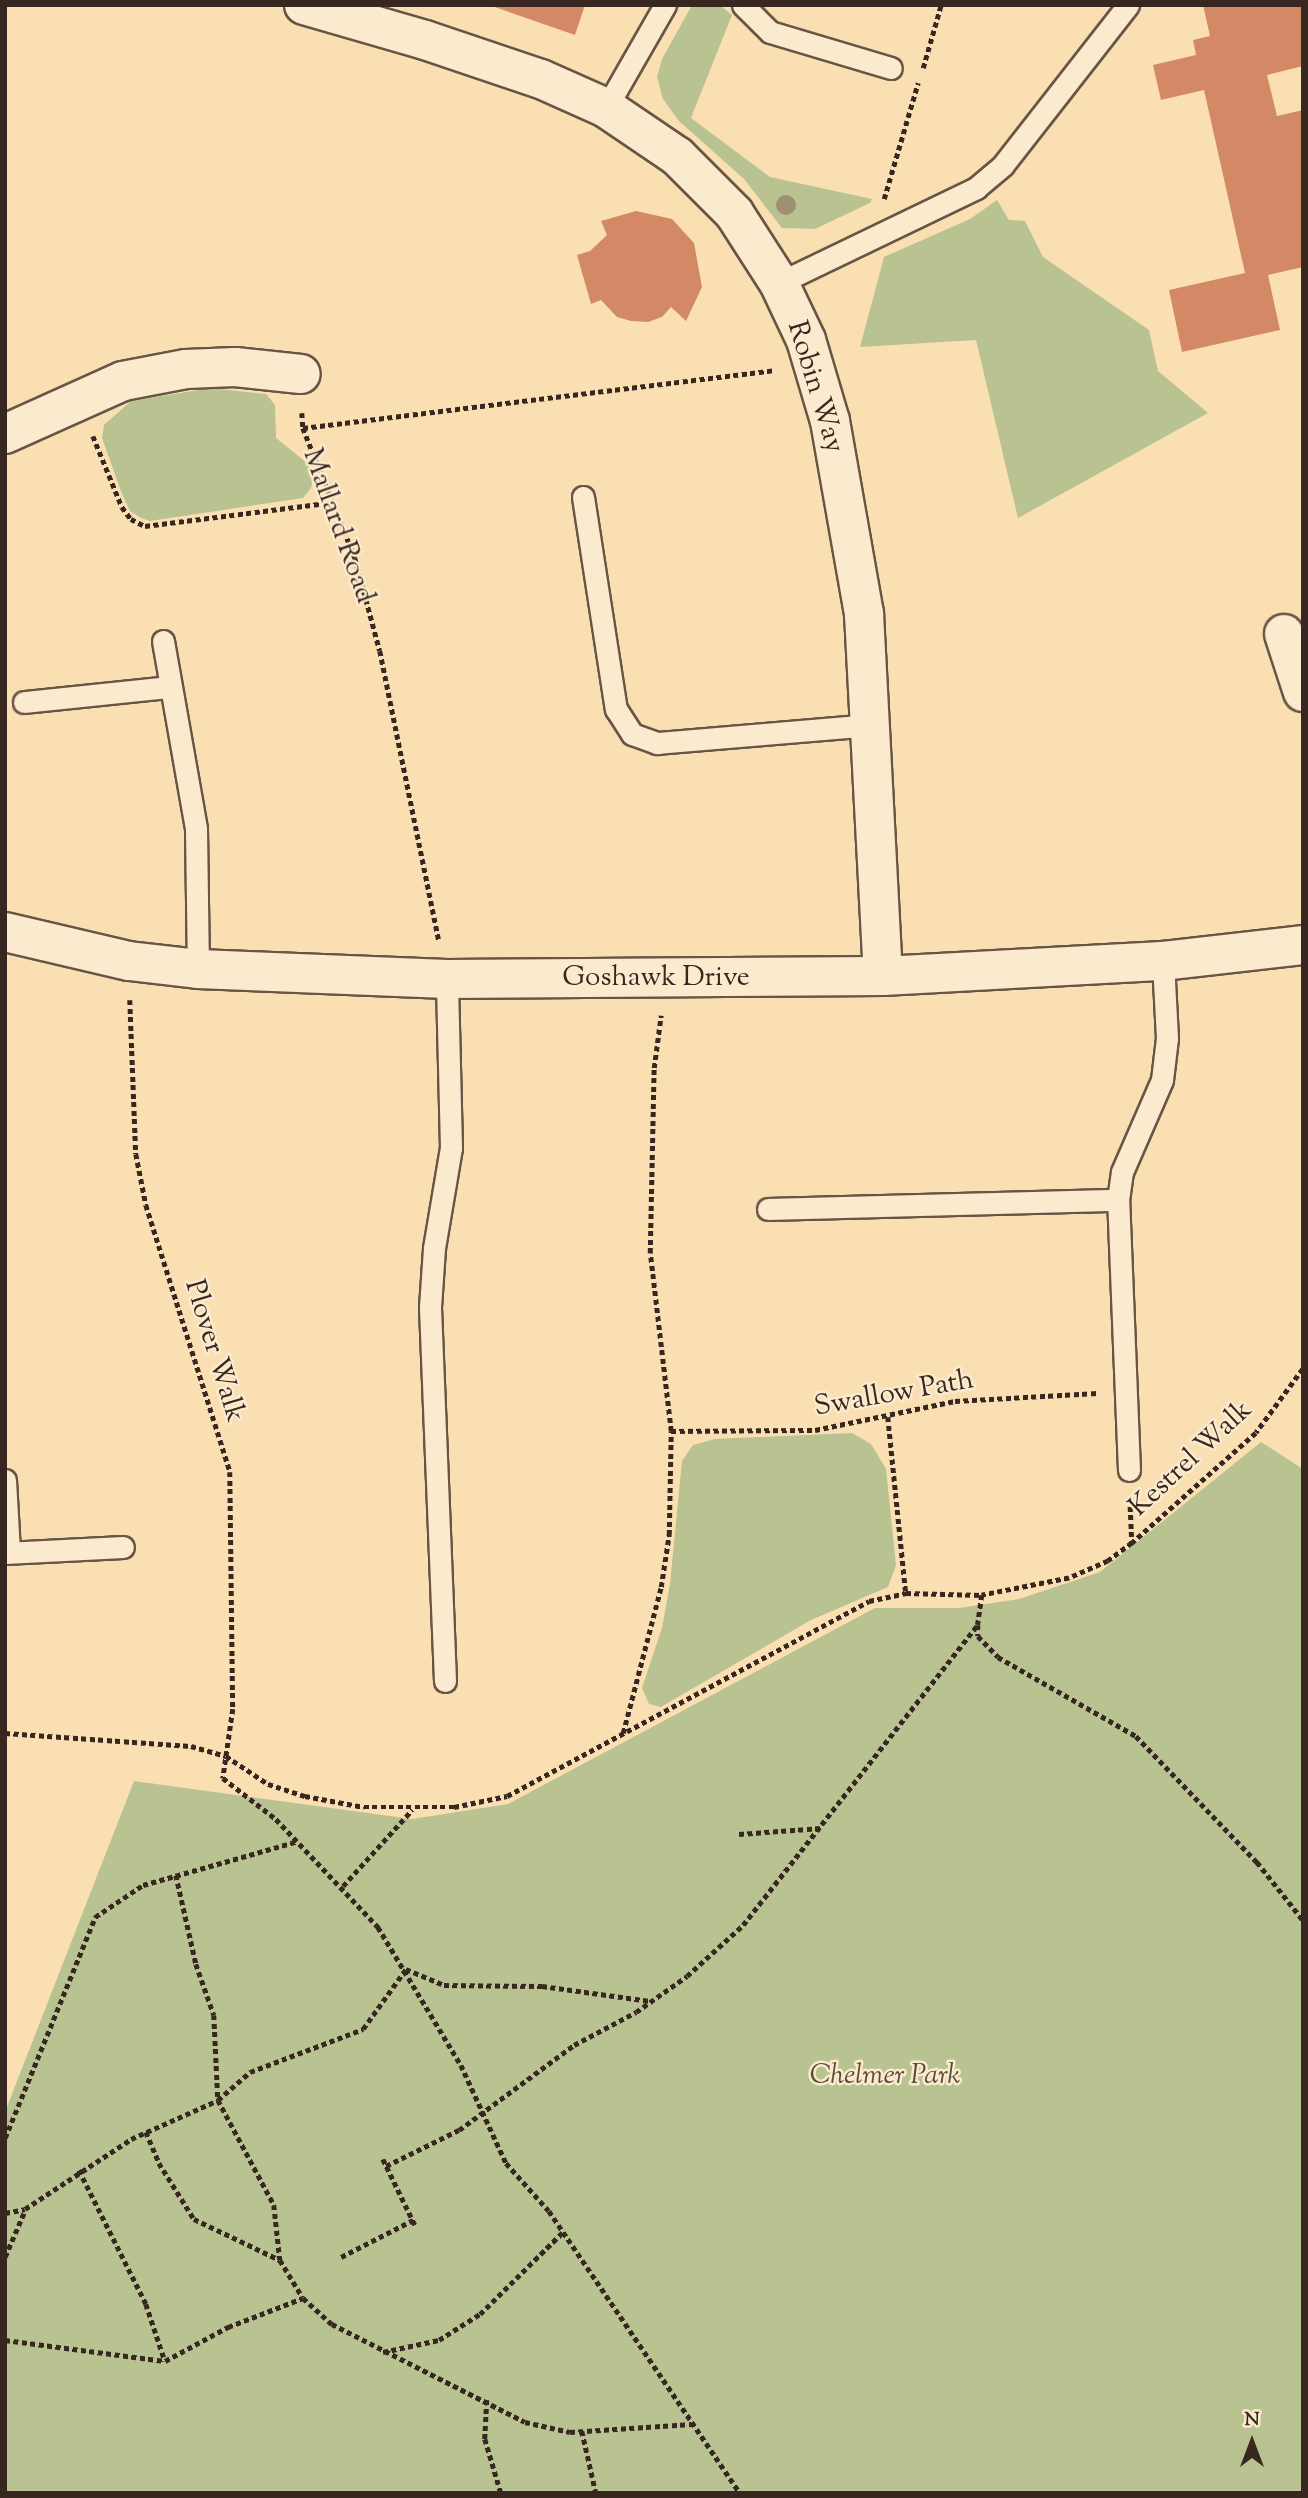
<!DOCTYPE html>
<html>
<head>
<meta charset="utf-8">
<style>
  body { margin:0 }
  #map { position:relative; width:1308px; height:2498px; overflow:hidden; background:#fadfb3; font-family:"Sorts Mill Goudy",serif }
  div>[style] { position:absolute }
  .green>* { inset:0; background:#b8c391 }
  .building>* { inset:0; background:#d38966 }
  .path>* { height:4.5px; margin-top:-2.25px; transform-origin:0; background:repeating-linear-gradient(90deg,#372720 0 5px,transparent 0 8.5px) }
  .roads { filter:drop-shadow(2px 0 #685545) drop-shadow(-2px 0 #685545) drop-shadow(0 2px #685545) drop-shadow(0 -2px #685545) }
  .service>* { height:21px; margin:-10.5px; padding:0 10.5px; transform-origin:10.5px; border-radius:10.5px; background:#fceace }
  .minor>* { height:38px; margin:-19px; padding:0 19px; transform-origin:19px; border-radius:19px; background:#fceace }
  .trees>* { width:20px; height:20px; margin:-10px; border-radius:50%; background:#a08f72 }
  span { translate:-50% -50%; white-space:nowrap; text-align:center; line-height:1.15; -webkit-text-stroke:5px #fceace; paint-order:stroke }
  .street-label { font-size:28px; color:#372720 }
  .park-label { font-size:28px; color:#574e3c; font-style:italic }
  .frame { position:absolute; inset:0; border:7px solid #372720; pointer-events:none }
  .north { position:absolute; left:1217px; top:2407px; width:70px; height:70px; -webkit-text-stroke:5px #fceace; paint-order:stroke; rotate:0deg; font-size:19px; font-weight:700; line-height:28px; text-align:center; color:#372720 }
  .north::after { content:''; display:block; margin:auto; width:24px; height:32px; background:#372720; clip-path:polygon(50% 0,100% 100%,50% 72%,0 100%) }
</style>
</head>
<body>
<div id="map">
  <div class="green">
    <div style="clip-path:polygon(692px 5px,720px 5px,732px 15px,691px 118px,770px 177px,872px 199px,870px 203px,815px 229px,782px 228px,744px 179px,679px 121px,663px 99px,657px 77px,662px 59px)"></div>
    <div style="clip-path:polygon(997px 200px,1009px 220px,1025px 221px,1043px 257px,1149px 330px,1158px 371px,1208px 413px,1018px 518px,976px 340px,860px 347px,884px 257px,970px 219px)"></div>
    <div style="clip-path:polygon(211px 388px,266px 394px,275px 405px,276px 438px,307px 463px,314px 475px,311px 488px,303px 498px,150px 521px,141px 518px,130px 511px,122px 494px,102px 438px,104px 425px,131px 401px)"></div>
    <div style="clip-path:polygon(852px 1433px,871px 1444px,886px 1469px,896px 1565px,888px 1587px,811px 1620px,661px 1707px,649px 1704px,642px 1688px,662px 1628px,670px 1584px,682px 1461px,693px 1445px,715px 1439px)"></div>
    <div style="clip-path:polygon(1261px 1442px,1303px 1469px,1303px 2493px,5px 2493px,5px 2112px,134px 1781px,412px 1819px,508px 1804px,875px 1608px,959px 1608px,1019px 1599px,1100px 1572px)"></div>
  </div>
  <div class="building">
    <div style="clip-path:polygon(489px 5px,585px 5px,575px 35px)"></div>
    <div style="clip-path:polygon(1203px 5px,1303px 5px,1303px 66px,1267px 75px,1277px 116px,1303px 110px,1303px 267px,1268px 275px,1280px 330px,1182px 352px,1169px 290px,1245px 273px,1204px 90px,1161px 100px,1153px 65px,1196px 55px,1193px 40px,1210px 36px)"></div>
    <div style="clip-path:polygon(636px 211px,672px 219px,694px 243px,702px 287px,686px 321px,671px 307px,662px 317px,648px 322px,631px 321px,617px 317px,601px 300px,591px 304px,577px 255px,590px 251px,607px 235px,601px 221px)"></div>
  </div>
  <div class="path">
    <div style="left:923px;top:68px;width:66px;rotate:-74.1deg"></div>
    <div style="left:884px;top:199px;width:121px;rotate:-73.7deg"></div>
    <div style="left:302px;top:413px;width:15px;rotate:86deg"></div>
    <div style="left:303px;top:428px;width:140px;rotate:68.2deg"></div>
    <div style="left:355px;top:558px;width:96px;rotate:75deg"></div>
    <div style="left:380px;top:651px;width:296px;rotate:78.5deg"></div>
    <div style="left:303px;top:428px;width:475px;rotate:-7deg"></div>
    <div style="left:93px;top:436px;width:77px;rotate:67.8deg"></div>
    <div style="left:122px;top:507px;width:15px;rotate:53deg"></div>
    <div style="left:131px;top:519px;width:16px;rotate:27deg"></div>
    <div style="left:145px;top:526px;width:191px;rotate:-7.2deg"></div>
    <div style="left:130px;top:1000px;width:154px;rotate:87.8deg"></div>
    <div style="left:136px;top:1154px;width:52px;rotate:78.9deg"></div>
    <div style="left:146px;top:1205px;width:280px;rotate:72.5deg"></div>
    <div style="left:230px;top:1472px;width:237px;rotate:89.3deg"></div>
    <div style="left:233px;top:1709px;width:70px;rotate:98.2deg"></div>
    <div style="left:223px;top:1778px;width:67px;rotate:37.7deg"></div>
    <div style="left:276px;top:1819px;width:149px;rotate:46.6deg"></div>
    <div style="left:378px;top:1927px;width:161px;rotate:59deg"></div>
    <div style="left:461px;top:2065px;width:108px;rotate:65.3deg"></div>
    <div style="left:506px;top:2163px;width:64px;rotate:48.1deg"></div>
    <div style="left:549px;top:2211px;width:341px;rotate:55.9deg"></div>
    <div style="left:1303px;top:1369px;width:79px;rotate:126.3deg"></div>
    <div style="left:1256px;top:1433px;width:166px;rotate:138.4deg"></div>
    <div style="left:1132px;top:1543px;width:30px;rotate:143deg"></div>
    <div style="left:1108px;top:1561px;width:43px;rotate:156.4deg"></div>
    <div style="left:1069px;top:1578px;width:89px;rotate:168.9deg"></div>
    <div style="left:982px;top:1595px;width:30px;rotate:98deg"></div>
    <div style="left:978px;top:1625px;width:11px;rotate:90deg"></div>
    <div style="left:978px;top:1636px;width:29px;rotate:46deg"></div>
    <div style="left:998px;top:1657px;width:159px;rotate:29.8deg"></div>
    <div style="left:1136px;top:1736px;width:175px;rotate:46.2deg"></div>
    <div style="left:1257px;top:1862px;width:74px;rotate:51.6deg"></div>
    <div style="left:888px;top:1417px;width:177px;rotate:84.2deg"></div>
    <div style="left:671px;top:1431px;width:144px;rotate:-0.4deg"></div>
    <div style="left:815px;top:1430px;width:143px;rotate:-11.7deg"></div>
    <div style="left:955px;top:1401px;width:143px;rotate:-3.2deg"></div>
    <div style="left:1130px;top:1498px;width:44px;rotate:87.4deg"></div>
    <div style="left:5px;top:1733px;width:186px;rotate:4deg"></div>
    <div style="left:191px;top:1746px;width:36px;rotate:16deg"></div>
    <div style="left:226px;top:1756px;width:50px;rotate:33.7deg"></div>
    <div style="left:268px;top:1784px;width:39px;rotate:18deg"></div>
    <div style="left:305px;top:1796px;width:60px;rotate:10.6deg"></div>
    <div style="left:364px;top:1807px;width:90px"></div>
    <div style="left:454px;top:1807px;width:54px;rotate:-11.7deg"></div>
    <div style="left:507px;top:1796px;width:411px;rotate:-28.3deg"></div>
    <div style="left:869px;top:1601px;width:38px;rotate:-12deg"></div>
    <div style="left:906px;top:1593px;width:76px;rotate:1.5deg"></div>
    <div style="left:623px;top:1733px;width:151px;rotate:-75.4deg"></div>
    <div style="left:661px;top:1587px;width:53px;rotate:-81.3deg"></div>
    <div style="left:669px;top:1535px;width:104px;rotate:-88.9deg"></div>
    <div style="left:671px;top:1431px;width:179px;rotate:-96.7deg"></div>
    <div style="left:650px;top:1253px;width:185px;rotate:-88.8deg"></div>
    <div style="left:654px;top:1068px;width:53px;rotate:-82.5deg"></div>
    <div style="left:739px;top:1834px;width:83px;rotate:-4.1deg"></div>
    <div style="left:176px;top:1875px;width:91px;rotate:77.3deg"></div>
    <div style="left:196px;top:1964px;width:54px;rotate:70.6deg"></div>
    <div style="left:214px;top:2015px;width:85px;rotate:87.3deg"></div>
    <div style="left:218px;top:2100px;width:119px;rotate:61.9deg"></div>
    <div style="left:274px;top:2205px;width:55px;rotate:83.8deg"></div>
    <div style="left:280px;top:2260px;width:44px;rotate:58.8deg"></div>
    <div style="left:303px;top:2298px;width:39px;rotate:42deg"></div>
    <div style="left:332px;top:2324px;width:216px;rotate:26.9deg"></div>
    <div style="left:525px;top:2422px;width:46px;rotate:12.5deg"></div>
    <div style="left:570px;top:2432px;width:122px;rotate:-3.8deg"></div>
    <div style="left:343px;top:1886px;width:103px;rotate:-47.8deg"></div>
    <div style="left:146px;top:2132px;width:34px;rotate:67deg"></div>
    <div style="left:159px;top:2163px;width:66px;rotate:58deg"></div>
    <div style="left:194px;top:2219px;width:95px;rotate:25.5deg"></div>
    <div style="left:5px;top:2138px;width:239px;rotate:-67.8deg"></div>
    <div style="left:95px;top:1917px;width:58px;rotate:-33.7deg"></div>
    <div style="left:143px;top:1885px;width:161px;rotate:-15.8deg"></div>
    <div style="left:383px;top:2159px;width:76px;rotate:64.1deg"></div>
    <div style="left:386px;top:2166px;width:81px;rotate:-26.3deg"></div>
    <div style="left:459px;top:2130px;width:143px;rotate:-36.5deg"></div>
    <div style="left:574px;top:2045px;width:70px;rotate:-28deg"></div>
    <div style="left:636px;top:2012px;width:62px;rotate:-35.2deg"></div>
    <div style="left:687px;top:1976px;width:76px;rotate:-42.3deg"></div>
    <div style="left:743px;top:1925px;width:380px;rotate:-52deg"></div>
    <div style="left:79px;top:2170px;width:150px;rotate:63.4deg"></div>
    <div style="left:146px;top:2304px;width:60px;rotate:71.6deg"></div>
    <div style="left:5px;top:2213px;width:20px;rotate:-11deg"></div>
    <div style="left:25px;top:2209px;width:127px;rotate:-33.4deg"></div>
    <div style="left:131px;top:2139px;width:95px;rotate:-24.1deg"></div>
    <div style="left:218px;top:2100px;width:43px;rotate:-41.2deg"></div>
    <div style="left:250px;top:2072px;width:121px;rotate:-20.8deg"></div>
    <div style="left:363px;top:2029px;width:74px;rotate:-54.4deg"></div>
    <div style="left:406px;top:1969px;width:41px;rotate:22.8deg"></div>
    <div style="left:444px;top:1985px;width:98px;rotate:0.6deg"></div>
    <div style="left:542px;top:1986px;width:109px;rotate:7.9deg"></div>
    <div style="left:5px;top:2257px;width:51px;rotate:-66.9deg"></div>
    <div style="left:341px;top:2257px;width:81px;rotate:-27.2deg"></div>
    <div style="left:5px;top:2340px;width:161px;rotate:7.5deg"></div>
    <div style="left:165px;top:2361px;width:72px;rotate:-28.4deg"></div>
    <div style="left:228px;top:2327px;width:80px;rotate:-21.1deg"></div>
    <div style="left:383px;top:2352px;width:57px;rotate:-12.1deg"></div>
    <div style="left:439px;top:2340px;width:49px;rotate:-32.4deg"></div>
    <div style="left:480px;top:2314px;width:117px;rotate:-44.7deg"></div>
    <div style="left:487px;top:2400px;width:39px;rotate:93deg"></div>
    <div style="left:485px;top:2439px;width:56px;rotate:73.5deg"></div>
    <div style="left:582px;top:2431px;width:64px;rotate:77.3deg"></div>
  </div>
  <div class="roads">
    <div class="service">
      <div style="left:743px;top:5px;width:38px;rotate:45deg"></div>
      <div style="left:770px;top:32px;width:126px;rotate:16.6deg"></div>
      <div style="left:606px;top:108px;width:119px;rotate:-60.2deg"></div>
      <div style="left:779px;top:283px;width:219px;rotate:-25.7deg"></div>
      <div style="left:976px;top:188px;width:35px;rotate:-40deg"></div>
      <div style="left:1003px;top:165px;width:203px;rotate:-52deg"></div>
      <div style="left:583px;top:497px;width:215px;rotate:81.2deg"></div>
      <div style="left:616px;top:709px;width:30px;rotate:57deg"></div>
      <div style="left:632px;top:734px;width:27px;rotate:20deg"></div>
      <div style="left:657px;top:743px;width:216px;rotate:-4.8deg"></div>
      <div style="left:163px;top:641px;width:191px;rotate:80deg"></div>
      <div style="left:196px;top:829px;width:140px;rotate:89.2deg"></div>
      <div style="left:24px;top:702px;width:146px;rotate:-5.9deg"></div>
      <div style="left:768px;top:1209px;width:350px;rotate:-1.5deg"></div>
      <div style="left:1129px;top:1470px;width:270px;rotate:-92.3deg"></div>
      <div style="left:1118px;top:1200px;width:28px;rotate:-82deg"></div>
      <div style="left:1122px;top:1172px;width:100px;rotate:-66.5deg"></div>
      <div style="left:1162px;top:1080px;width:42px;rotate:-83.2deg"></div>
      <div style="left:1167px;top:1038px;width:77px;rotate:-93deg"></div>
      <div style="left:5px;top:1480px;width:72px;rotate:86.8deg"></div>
      <div style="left:5px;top:1553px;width:118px;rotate:-2.9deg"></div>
      <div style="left:445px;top:1681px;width:374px;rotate:-92.3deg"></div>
      <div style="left:430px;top:1307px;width:59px;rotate:-86.1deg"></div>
      <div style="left:434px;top:1248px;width:101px;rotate:-80.4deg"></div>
      <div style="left:451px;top:1148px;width:169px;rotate:-91.4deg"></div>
    </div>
    <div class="minor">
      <div style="left:304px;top:5px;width:126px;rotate:16.1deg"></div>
      <div style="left:425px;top:40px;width:122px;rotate:18.6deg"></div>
      <div style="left:541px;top:79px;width:71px;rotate:24deg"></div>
      <div style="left:606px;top:108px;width:86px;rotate:34.1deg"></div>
      <div style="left:677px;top:156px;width:81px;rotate:45deg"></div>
      <div style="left:734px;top:213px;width:83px;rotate:57.3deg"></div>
      <div style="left:779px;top:283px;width:63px;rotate:64.7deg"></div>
      <div style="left:806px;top:340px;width:84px;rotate:73.5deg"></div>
      <div style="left:830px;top:421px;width:196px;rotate:80deg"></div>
      <div style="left:864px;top:614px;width:362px;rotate:87deg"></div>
      <div style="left:5px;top:434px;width:129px;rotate:-24.2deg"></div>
      <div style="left:123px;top:381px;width:64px;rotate:-10.8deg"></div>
      <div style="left:186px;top:369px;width:49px;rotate:-2.3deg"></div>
      <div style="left:235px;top:367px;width:66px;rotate:6.1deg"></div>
      <div style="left:1284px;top:634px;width:61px;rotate:71.9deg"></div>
      <div style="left:5px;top:932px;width:127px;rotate:13.2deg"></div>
      <div style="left:129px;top:961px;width:69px;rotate:6.6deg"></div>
      <div style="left:198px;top:969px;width:249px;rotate:2.3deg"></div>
      <div style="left:447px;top:979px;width:436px;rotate:-0.4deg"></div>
      <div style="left:883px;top:976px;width:280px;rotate:-3.1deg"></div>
      <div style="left:1163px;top:961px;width:141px;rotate:-6.5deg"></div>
    </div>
  </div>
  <div class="trees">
    <div style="left:786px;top:205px"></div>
  </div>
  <div class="street-label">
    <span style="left:815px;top:387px;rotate:73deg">Robin Way</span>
    <span style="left:338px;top:526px;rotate:70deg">Mallard Road</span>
    <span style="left:656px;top:978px">Goshawk Drive</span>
    <span style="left:214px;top:1351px;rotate:73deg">Plover Walk</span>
    <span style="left:894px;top:1394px;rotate:-10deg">Swallow Path</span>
    <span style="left:1191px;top:1459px;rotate:-43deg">Kestrel Walk</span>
  </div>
  <div class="park-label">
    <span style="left:885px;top:2076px">Chelmer Park</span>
  </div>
  <div class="frame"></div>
  <div class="north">N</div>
</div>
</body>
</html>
